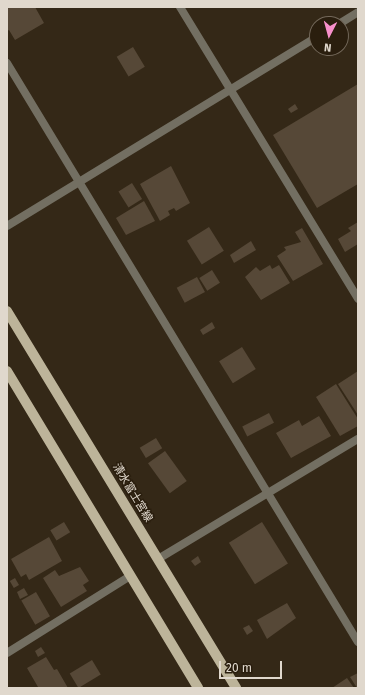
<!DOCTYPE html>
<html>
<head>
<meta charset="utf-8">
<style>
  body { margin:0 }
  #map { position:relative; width:365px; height:695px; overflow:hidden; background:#342817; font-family:"Fira Sans","Noto Sans JP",sans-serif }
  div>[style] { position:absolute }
  .building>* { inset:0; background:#564837; transform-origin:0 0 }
  .minor>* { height:8px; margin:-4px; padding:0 4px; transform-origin:4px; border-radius:4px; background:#736f62 }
  .tertiary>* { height:8px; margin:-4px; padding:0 4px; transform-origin:4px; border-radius:4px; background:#736f62 }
  .primary>* { height:10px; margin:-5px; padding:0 5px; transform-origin:5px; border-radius:5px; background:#bdb49a }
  span { translate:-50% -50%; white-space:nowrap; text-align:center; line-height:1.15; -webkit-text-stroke:3px #2a1e0e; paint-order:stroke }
  .street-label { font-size:11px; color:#e0d8cd }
  .frame { position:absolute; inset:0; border:8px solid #e0d8cd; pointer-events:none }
  .north { position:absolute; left:309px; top:16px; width:40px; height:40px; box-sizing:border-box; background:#2a1e0e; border:1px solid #73685a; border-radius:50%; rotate:186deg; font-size:11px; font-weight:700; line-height:16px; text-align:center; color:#e0d8cd }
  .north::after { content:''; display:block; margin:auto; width:14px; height:18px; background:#f890cb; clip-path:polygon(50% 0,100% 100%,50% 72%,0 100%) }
  .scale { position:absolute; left:219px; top:661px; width:63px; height:18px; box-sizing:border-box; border:2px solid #e0d8cd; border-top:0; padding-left:5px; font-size:12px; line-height:14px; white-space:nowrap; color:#e0d8cd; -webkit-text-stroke:3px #2a1e0e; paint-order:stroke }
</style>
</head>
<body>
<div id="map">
  <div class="building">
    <div style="clip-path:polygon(7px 7px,35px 7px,44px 23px,15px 40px,9px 30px,7px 31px)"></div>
    <div style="left:133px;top:47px;width:23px;height:19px;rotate:59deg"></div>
    <div style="clip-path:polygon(358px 84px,358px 184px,317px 208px,273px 135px)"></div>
    <div style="clip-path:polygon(295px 104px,298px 109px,291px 113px,288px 109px)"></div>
    <div style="clip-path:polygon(171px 166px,190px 203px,176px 211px,174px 208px,168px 211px,170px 215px,160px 221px,140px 184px)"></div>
    <div style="left:132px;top:183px;width:19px;height:16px;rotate:58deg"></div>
    <div style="clip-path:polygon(144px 201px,155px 221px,126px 235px,116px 218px)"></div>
    <div style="clip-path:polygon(358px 222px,358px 244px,345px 252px,338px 239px,351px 231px,348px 228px)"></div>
    <div style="left:209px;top:227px;width:28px;height:26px;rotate:58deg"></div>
    <div style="clip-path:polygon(302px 228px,323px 264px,293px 281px,277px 256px,286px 250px,284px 247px,301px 242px,295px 232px)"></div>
    <div style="clip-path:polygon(251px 241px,256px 250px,234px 263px,230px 255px)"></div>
    <div style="clip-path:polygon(270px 265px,272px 269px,279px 265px,290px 283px,261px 300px,245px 277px,256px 267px,260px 271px)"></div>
    <div style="left:212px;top:270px;width:15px;height:15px;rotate:58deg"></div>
    <div style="left:197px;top:277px;width:17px;height:23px;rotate:62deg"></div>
    <div style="clip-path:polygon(212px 322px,215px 328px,203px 335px,200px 330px)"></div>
    <div style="left:242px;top:347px;width:26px;height:27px;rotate:58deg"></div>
    <div style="clip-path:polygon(358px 371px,358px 415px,338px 384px)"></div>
    <div style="clip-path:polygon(336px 384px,358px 419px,358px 426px,340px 436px,316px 397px)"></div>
    <div style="left:269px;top:413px;width:11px;height:30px;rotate:63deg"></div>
    <div style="clip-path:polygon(319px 416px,331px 436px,291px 458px,276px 433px,299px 420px,302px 426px)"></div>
    <div style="left:156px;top:438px;width:12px;height:19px;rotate:59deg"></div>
    <div style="left:165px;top:451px;width:37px;height:21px;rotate:54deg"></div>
    <div style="left:64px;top:522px;width:12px;height:16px;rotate:59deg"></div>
    <div style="left:262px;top:522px;width:49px;height:39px;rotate:58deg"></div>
    <div style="clip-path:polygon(49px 537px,62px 561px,29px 580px,26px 574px,21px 577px,11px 559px)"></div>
    <div style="clip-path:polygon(198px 556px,201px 562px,195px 566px,191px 561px)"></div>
    <div style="clip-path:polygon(80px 567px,89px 581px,83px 585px,87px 591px,61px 607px,43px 578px,55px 570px,59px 576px)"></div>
    <div style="left:15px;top:578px;width:8px;height:6px;rotate:60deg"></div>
    <div style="clip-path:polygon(24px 588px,28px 595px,20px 599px,17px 592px)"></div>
    <div style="left:36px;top:592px;width:28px;height:17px;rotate:60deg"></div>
    <div style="clip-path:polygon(287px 603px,296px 618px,267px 639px,257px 620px)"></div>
    <div style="clip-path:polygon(249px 625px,253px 631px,247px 635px,243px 628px)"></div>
    <div style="clip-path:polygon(41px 647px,45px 653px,38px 657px,35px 651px)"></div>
    <div style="clip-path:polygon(46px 657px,54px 670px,57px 669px,68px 688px,36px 688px,38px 687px,27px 668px)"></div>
    <div style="left:92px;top:660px;width:17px;height:26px;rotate:59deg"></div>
    <div style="clip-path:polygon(358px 673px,358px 688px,357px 688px,350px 677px)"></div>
    <div style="clip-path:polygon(347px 678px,354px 688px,332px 688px)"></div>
  </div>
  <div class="minor">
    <div style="left:180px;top:7px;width:342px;rotate:58.6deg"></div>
    <div style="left:7px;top:63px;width:677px;rotate:58.78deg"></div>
    <div style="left:158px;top:559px;width:233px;rotate:-31deg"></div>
    <div style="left:7px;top:653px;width:145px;rotate:-32deg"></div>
  </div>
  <div class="tertiary">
    <div style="left:339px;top:24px;width:22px;rotate:-32deg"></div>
    <div style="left:7px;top:226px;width:363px;rotate:-31.4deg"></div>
  </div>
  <div class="primary">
    <div style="left:7px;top:311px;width:441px;rotate:58.7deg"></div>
    <div style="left:7px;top:371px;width:370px;rotate:58.9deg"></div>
  </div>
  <div class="street-label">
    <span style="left:132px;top:493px;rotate:59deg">清水富士宮線</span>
  </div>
  <div class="frame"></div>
  <div class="north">N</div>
  <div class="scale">20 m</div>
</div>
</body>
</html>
